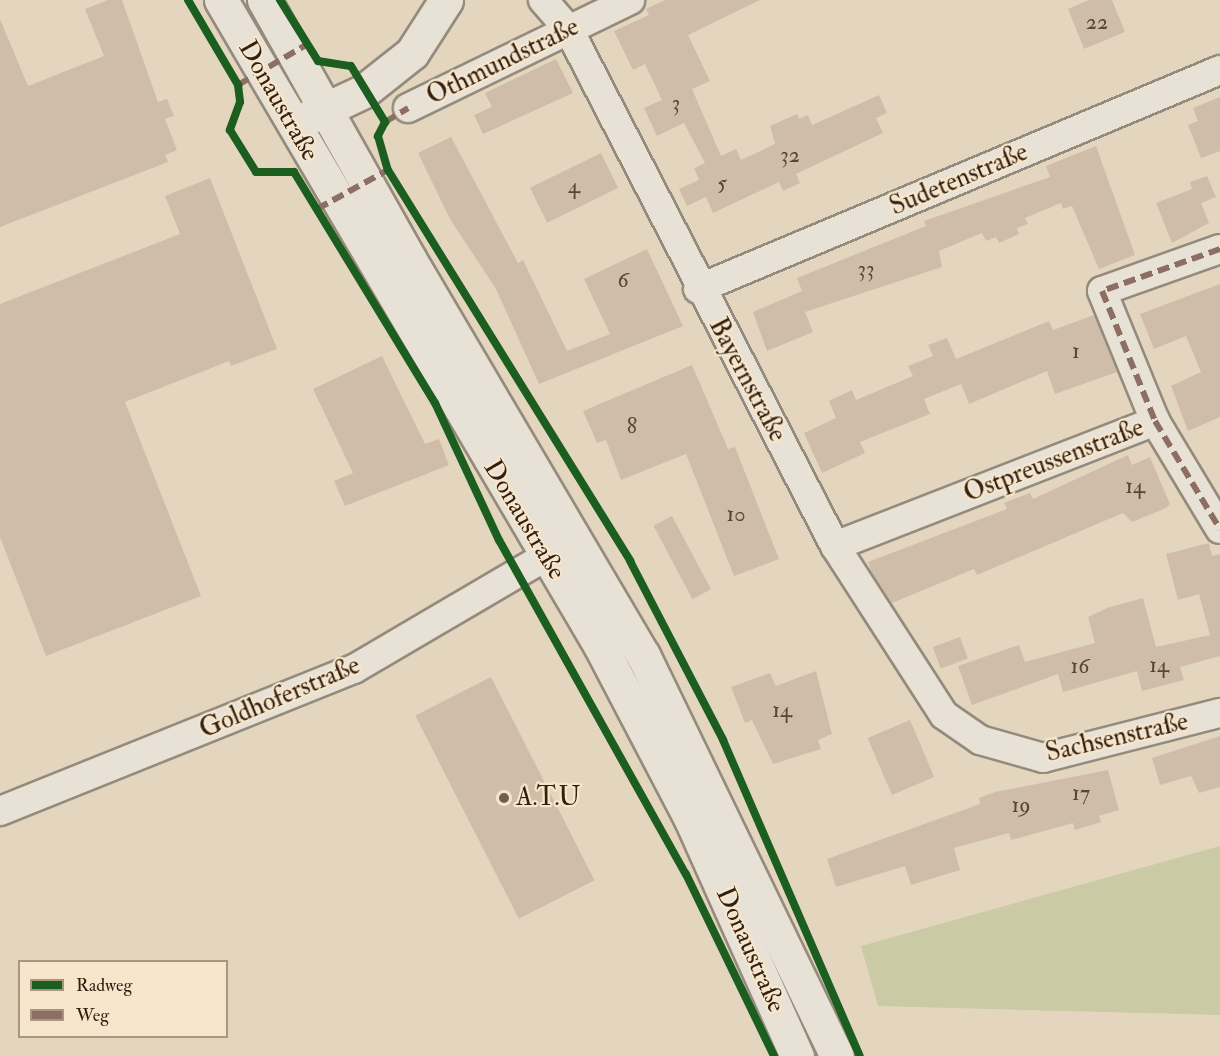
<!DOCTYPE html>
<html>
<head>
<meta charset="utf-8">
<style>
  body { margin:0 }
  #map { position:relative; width:1220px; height:1056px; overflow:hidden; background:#e4d6be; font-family:"IM FELL Double Pica",serif }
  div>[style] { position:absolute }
  .green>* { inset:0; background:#cacaa5 }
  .building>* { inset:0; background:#cfbdaa; transform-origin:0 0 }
  .roads { filter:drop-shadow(2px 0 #958b7c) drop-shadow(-2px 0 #958b7c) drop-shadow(0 2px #958b7c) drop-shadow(0 -2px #958b7c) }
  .minor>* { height:28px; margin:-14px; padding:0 14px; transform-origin:14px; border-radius:14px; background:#e8e1d5 }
  .tertiary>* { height:33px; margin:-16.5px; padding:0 16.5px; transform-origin:16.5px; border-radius:16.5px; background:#e8e1d5 }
  .quiet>* { height:6px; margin-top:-3px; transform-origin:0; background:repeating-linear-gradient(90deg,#8d6e63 0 12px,transparent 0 18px) }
  .cycleway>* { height:8px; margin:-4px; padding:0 4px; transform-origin:4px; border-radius:4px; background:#1b5e20 }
  .dots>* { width:16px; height:16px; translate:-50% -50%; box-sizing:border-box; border:3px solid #f7e6cb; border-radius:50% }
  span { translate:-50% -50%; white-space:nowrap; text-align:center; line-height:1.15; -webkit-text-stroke:4.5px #f7e6cb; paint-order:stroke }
  .number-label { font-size:22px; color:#584638 }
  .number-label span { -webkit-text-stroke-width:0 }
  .street-label { font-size:26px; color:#311f12 }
  .poi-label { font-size:26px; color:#311f12 }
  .left { translate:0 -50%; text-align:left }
  .legend { position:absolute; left:18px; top:960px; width:210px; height:78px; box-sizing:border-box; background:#f7e6cb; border:2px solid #a89681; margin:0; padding:8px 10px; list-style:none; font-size:18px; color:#311f12 }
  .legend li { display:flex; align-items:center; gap:12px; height:30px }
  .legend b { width:30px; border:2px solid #a89681 }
</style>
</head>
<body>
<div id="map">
  <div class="green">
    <div style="clip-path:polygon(1220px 846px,1220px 1015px,878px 1006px,861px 946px)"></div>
  </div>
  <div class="building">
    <div style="clip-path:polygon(108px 0,122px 0,158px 102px,167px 99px,174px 116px,165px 119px,177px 150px,165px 155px,168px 162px,0 227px,0 19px,28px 86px,104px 56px,85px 9px)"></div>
    <div style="clip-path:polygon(665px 0,760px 0,688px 35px,710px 81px,692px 89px,721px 156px,736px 149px,741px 160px,775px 144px,770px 126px,797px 114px,799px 119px,808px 115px,812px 125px,879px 95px,887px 113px,876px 118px,883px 133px,796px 174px,800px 183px,783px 191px,779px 182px,713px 213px,706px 197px,687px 206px,679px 189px,699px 180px,694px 168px,705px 163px,684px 123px,657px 136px,644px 108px,662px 100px,645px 64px,633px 70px,614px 31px,649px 15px,646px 9px)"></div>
    <div style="clip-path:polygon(1089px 0,1112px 0,1125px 32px,1084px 49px,1068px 9px)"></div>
    <div style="clip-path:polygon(556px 59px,573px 93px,483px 134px,474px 115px,492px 107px,485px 93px)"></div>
    <div style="clip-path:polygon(1220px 97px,1220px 151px,1201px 158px,1188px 125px,1198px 121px,1193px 108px)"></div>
    <div style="clip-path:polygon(451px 137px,518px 263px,523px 260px,567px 351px,610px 334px,584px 279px,647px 249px,683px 326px,539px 384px,496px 289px,450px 219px,418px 153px)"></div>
    <div style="clip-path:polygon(1096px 146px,1135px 255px,1099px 269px,1072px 206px,1063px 209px,1061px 203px,1025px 218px,1028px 224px,1017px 228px,1019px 234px,999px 243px,996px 237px,986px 241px,982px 233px,939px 251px,942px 267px,805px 312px,813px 332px,767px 351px,753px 312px,802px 291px,797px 278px,926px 226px,924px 221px,1050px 177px,1046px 166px)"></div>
    <div style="left:601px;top:153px;width:39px;height:79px;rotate:64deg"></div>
    <div style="clip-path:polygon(1207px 176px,1216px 197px,1201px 203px,1209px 223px,1172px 243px,1156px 203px,1192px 189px,1190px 182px)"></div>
    <div style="clip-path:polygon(210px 178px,277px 349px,231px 366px,229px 361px,125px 402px,201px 596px,46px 656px,0 537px,0 304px,180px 234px,165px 196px)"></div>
    <div style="clip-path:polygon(1220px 284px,1220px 417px,1188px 431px,1171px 386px,1201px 372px,1186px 336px,1154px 349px,1140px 314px)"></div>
    <div style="clip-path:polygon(1094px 315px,1117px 372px,1055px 394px,1047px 371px,969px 404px,961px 384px,924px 399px,930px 414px,860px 442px,865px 453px,822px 473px,804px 433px,836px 418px,829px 401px,852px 390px,856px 400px,913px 376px,908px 366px,933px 356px,928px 345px,947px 338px,956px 359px,1049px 321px,1053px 330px)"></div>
    <div style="clip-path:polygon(382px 356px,425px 444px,439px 439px,449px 465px,345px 506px,334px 481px,353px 473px,313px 389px)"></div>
    <div style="clip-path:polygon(692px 365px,728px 449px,735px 447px,779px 559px,734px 576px,686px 454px,621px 480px,606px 440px,597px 443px,583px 411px)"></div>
    <div style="clip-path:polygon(1128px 455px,1132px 465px,1150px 457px,1170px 504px,1166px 508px,1132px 522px,1123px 513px,977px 575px,974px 569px,892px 603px,872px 573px,868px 562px,1007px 509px,1004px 503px,1030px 493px,1033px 499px)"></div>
    <div style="left:672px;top:516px;width:83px;height:21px;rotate:62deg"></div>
    <div style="clip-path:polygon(1209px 543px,1212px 556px,1220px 554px,1220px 656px,1180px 667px,1184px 680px,1142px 691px,1137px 671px,1063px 692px,1058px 674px,972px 705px,958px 666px,1019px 645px,1025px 662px,1095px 643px,1088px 617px,1107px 608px,1143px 598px,1156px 647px,1210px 635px,1199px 594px,1178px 600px,1166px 554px)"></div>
    <div style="left:960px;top:637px;width:23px;height:29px;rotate:70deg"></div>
    <div style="clip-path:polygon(816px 671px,832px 734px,818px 740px,821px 749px,773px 764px,752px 720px,745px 723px,731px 687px,770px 673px,776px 686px)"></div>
    <div style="left:491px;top:677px;width:228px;height:85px;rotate:63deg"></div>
    <div style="left:910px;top:720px;width:62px;height:46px;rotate:67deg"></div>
    <div style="clip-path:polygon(1220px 736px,1220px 787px,1199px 793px,1191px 776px,1160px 785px,1152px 758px)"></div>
    <div style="clip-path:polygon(1108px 770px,1119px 810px,1099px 816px,1101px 822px,1075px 830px,1073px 823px,1011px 840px,1009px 833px,954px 848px,960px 870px,911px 885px,905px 866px,836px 887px,827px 859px,980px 804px,979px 798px,995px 792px)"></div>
  </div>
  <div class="roads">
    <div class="minor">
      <div style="left:543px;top:0;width:40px;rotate:49deg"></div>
      <div style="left:569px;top:30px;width:581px;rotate:62.73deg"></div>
      <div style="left:835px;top:546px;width:201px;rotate:57.2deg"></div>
      <div style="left:944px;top:715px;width:44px;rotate:34.8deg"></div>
      <div style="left:980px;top:740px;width:66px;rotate:15.9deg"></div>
      <div style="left:1043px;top:758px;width:183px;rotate:-14.3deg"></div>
      <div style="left:408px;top:108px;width:247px;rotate:-25.9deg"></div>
      <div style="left:1220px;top:249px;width:125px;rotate:160.4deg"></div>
      <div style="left:1102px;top:291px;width:140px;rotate:67.8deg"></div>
      <div style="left:1155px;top:421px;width:126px;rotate:59deg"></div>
      <div style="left:698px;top:289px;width:566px;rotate:-22.76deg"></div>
      <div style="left:835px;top:546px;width:344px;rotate:-21.3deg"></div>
      <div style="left:0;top:811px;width:381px;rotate:-21.9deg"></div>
      <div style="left:354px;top:669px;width:221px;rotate:-30.4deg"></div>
    </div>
    <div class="tertiary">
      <div style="left:221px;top:0;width:750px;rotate:59.57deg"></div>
      <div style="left:601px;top:647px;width:192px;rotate:62.4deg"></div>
      <div style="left:690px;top:817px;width:262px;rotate:65.9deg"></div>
      <div style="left:264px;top:0;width:298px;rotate:60.7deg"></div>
      <div style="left:410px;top:260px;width:459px;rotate:59.5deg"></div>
      <div style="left:643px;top:655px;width:445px;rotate:64.2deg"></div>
      <div style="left:307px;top:118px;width:63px;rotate:-25.3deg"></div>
      <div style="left:364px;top:91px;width:61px;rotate:-38.4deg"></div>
      <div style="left:412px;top:53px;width:63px;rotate:-57.3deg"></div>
    </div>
  </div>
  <div class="quiet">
    <div style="left:238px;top:85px;width:79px;rotate:-30.5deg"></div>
    <div style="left:385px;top:122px;width:27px;rotate:-31deg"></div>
    <div style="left:317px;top:209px;width:81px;rotate:-28.8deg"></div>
    <div style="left:1220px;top:249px;width:125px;rotate:160.4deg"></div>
    <div style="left:1102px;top:291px;width:140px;rotate:67.8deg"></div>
    <div style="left:1155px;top:421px;width:126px;rotate:59deg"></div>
  </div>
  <div class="cycleway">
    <div style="left:188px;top:0;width:99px;rotate:59.5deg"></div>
    <div style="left:238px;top:85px;width:17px;rotate:83deg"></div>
    <div style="left:240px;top:102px;width:30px;rotate:110deg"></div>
    <div style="left:230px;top:130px;width:49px;rotate:58.2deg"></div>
    <div style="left:256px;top:172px;width:38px"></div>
    <div style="left:294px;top:172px;width:271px;rotate:58.6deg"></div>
    <div style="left:435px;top:403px;width:151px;rotate:65deg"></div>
    <div style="left:499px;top:540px;width:383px;rotate:60.8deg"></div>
    <div style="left:686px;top:874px;width:202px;rotate:64.2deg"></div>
    <div style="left:280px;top:0;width:72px;rotate:58.1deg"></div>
    <div style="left:318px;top:61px;width:33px;rotate:9deg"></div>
    <div style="left:351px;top:66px;width:66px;rotate:58.7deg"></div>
    <div style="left:385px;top:122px;width:16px;rotate:117deg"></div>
    <div style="left:378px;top:136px;width:35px;rotate:74deg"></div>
    <div style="left:388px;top:170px;width:460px;rotate:58.2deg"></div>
    <div style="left:630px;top:561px;width:202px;rotate:62.5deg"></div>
    <div style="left:723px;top:740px;width:344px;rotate:66.6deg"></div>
  </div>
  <div class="dots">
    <div style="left:504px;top:798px;background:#705f4e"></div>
  </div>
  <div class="number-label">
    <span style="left:1097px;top:23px">22</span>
    <span style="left:676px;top:104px">3</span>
    <span style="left:790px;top:156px">32</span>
    <span style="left:722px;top:184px">5</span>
    <span style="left:574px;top:187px">4</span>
    <span style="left:866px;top:270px">33</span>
    <span style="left:623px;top:281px">6</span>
    <span style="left:1076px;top:352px">1</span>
    <span style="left:632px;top:427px">8</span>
    <span style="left:1135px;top:487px">14</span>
    <span style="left:736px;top:515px">10</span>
    <span style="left:1159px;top:666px">14</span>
    <span style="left:1080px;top:667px">16</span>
    <span style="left:782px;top:711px">14</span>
    <span style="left:1081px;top:794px">17</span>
    <span style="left:1021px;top:806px">19</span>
  </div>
  <div class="street-label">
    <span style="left:503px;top:62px;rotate:-26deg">Othmundstraße</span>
    <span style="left:278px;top:101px;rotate:60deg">Donaustraße</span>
    <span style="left:959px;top:180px;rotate:-23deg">Sudetenstraße</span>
    <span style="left:747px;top:380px;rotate:62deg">Bayernstraße</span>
    <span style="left:1054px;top:461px;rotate:-21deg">Ostpreussenstraße</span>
    <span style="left:524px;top:520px;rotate:59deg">Donaustraße</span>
    <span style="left:280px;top:698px;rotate:-23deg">Goldhoferstraße</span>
    <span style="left:1117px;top:738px;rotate:-13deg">Sachsenstraße</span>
    <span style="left:750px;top:950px;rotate:66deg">Donaustraße</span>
  </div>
  <div class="poi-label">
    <span class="left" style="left:516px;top:798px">A.T.U</span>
  </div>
  <ul class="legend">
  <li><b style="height:8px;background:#1b5e20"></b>Radweg</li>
  <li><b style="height:8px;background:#8d6e63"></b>Weg</li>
  </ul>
</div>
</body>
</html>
